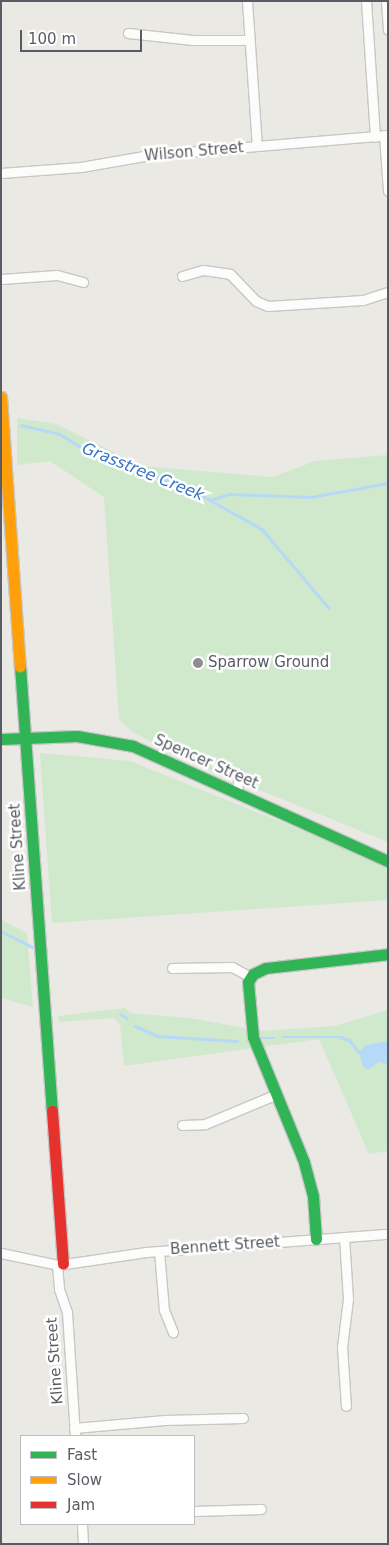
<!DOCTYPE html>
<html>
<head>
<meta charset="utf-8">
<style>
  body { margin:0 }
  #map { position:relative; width:389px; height:1545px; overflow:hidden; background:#eae9e4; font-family:"DejaVu Sans",sans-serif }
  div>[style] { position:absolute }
  .green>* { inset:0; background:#d0e9cd }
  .water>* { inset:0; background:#b6d9f7 }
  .stream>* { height:2.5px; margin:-1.25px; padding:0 1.25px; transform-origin:1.25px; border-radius:1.25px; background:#b6d9f7 }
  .roads { filter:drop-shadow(1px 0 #c6c7c6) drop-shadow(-1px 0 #c6c7c6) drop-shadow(0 1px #c6c7c6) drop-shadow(0 -1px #c6c7c6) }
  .street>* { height:9px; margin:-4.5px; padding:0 4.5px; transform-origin:4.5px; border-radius:4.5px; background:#fcfcfb }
  .fast>* { height:11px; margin:-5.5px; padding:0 5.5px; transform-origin:5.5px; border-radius:5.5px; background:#30b455 }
  .slow>* { height:11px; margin:-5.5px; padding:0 5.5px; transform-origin:5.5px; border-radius:5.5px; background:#ff9f0a }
  .jam>* { height:11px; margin:-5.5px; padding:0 5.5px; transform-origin:5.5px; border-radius:5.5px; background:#e5322d }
  .dots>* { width:14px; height:14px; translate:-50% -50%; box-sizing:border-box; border:2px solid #fff; border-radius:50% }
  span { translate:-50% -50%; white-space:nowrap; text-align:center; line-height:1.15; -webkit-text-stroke:5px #fff; paint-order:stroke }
  .street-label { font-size:15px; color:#595d63 }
  .poi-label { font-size:15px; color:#595d63 }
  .left { translate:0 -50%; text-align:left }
  .water-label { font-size:16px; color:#3475c5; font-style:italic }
  .frame { position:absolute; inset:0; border:2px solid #595d63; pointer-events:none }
  .legend { position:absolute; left:20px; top:1435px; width:175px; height:90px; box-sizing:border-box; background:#fff; border:1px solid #bdbec1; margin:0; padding:6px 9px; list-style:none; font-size:15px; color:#595d63 }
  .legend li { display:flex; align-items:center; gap:10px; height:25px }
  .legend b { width:25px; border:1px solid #bdbec1 }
  .scale { position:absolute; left:20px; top:30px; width:122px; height:22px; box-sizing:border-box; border:2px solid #595d63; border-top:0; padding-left:6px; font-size:15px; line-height:18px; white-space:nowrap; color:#595d63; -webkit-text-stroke:4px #fff; paint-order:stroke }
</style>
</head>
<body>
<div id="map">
  <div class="green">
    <div style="clip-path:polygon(17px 418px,56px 424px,142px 466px,273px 477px,315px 461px,388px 455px,388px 842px,178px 757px,131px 731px,119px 719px,104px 497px,50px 461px,17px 465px)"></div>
    <div style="clip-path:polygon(40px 753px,130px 761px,388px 865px,388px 900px,52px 923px)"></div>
    <div style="clip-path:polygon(1px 920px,27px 933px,33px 1007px,1px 998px)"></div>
    <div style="clip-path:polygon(125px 1008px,130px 1013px,190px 1018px,262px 1031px,334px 1026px,388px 1010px,388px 1151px,369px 1154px,319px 1039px,124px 1066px,120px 1024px,114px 1018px,59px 1022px,58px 1016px)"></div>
  </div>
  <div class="water">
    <div style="clip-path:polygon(388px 1041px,388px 1064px,379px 1062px,368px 1070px,363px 1067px,359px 1052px,366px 1045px)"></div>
  </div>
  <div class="stream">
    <div style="left:21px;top:425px;width:40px;rotate:13deg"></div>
    <div style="left:60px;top:434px;width:26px;rotate:32deg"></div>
    <div style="left:82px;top:448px;width:34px;rotate:19deg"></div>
    <div style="left:114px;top:459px;width:23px;rotate:29deg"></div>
    <div style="left:134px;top:470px;width:49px;rotate:17.7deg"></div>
    <div style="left:181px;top:485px;width:33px;rotate:27deg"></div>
    <div style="left:210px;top:500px;width:21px;rotate:-17deg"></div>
    <div style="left:230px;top:494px;width:81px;rotate:2.1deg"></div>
    <div style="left:311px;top:497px;width:78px;rotate:-10.3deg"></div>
    <div style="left:210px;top:500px;width:60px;rotate:29.1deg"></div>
    <div style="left:262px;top:529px;width:104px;rotate:49.7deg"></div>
    <div style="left:1px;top:931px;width:35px;rotate:27deg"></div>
    <div style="left:121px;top:1014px;width:7px;rotate:34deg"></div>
    <div style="left:135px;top:1026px;width:24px;rotate:24deg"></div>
    <div style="left:157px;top:1036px;width:80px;rotate:3.6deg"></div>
    <div style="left:283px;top:1037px;width:58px"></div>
    <div style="left:341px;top:1037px;width:9px;rotate:21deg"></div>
    <div style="left:349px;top:1040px;width:16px;rotate:50deg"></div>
    <div style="left:262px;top:1038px;width:12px"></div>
  </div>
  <div class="roads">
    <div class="street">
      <div style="left:247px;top:1px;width:145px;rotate:86.1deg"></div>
      <div style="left:366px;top:1px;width:136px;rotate:86.2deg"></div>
      <div style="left:386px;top:1px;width:29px;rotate:86deg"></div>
      <div style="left:128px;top:33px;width:65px;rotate:6.1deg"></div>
      <div style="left:193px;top:40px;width:56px"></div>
      <div style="left:384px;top:135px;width:56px;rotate:85.9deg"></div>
      <div style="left:1px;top:173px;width:80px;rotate:-4.3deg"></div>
      <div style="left:81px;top:167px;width:70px;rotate:-9.9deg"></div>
      <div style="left:150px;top:155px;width:239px;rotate:-4.8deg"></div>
      <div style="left:182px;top:276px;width:22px;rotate:-16deg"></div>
      <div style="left:203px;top:270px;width:27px;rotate:8deg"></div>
      <div style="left:230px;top:274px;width:37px;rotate:46deg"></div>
      <div style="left:256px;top:301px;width:13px;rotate:23deg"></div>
      <div style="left:268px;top:306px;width:95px;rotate:-3.6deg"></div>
      <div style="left:363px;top:300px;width:26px;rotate:-18deg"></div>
      <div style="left:1px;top:279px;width:56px;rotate:-4.1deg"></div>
      <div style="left:57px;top:275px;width:27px;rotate:15deg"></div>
      <div style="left:237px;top:792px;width:18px;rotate:-84deg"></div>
      <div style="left:172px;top:968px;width:60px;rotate:-1deg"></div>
      <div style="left:232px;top:967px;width:21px;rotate:28deg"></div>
      <div style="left:182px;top:1125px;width:23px;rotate:-2deg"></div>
      <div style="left:205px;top:1124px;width:78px;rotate:-22.6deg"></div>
      <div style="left:344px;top:1237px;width:62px;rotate:86.3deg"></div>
      <div style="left:348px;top:1299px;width:48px;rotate:97.1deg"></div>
      <div style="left:342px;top:1347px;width:59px;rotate:86.1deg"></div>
      <div style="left:159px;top:1251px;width:59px;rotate:85.2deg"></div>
      <div style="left:164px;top:1310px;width:24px;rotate:68deg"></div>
      <div style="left:1px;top:1253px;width:58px;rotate:11.9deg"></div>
      <div style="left:58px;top:1265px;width:89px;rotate:-8.4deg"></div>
      <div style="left:146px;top:1252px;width:243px;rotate:-4.3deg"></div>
      <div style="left:57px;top:1265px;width:24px;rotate:85deg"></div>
      <div style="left:59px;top:1289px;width:24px;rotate:71deg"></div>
      <div style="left:67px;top:1312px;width:124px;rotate:86.3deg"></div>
      <div style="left:74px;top:1428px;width:91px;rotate:-5deg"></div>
      <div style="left:165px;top:1420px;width:78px;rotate:-1.5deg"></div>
      <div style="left:194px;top:1511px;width:67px;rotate:-1.7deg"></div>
      <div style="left:82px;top:1524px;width:20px;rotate:87deg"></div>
    </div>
    <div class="fast">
      <div style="left:20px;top:666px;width:446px;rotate:85.9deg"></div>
      <div style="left:1px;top:739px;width:76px;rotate:-2.3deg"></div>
      <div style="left:77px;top:736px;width:57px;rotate:10.1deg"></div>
      <div style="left:133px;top:746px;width:280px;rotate:24.3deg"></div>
      <div style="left:316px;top:1239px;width:43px;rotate:-94deg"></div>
      <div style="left:313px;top:1196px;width:35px;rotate:-105deg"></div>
      <div style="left:304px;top:1162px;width:135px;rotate:-112.2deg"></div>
      <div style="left:253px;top:1037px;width:55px;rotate:-95.2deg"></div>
      <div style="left:248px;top:982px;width:9px;rotate:-58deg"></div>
      <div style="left:253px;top:974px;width:14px;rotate:-25deg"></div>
      <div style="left:266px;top:968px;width:123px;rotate:-6.5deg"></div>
    </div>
    <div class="slow">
      <div style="left:1px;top:397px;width:270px;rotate:86deg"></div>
    </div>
    <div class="jam">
      <div style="left:52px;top:1111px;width:153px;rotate:85.9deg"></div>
    </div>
  </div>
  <div class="dots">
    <div style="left:198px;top:663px;background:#8c8e90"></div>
  </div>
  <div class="street-label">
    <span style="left:194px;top:152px;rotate:-5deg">Wilson Street</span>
    <span style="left:206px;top:762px;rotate:24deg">Spencer Street</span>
    <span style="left:18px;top:847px;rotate:-94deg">Kline Street</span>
    <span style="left:225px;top:1246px;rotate:-4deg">Bennett Street</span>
    <span style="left:55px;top:1361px;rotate:-94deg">Kline Street</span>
  </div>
  <div class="poi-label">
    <span class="left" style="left:208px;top:663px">Sparrow Ground</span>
  </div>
  <div class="water-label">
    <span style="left:143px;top:472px;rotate:22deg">Grasstree Creek</span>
  </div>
  <div class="frame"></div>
  <ul class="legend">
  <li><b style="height:6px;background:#30b455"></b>Fast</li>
  <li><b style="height:6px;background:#ff9f0a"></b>Slow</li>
  <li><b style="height:6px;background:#e5322d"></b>Jam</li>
  </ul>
  <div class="scale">100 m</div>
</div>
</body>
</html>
